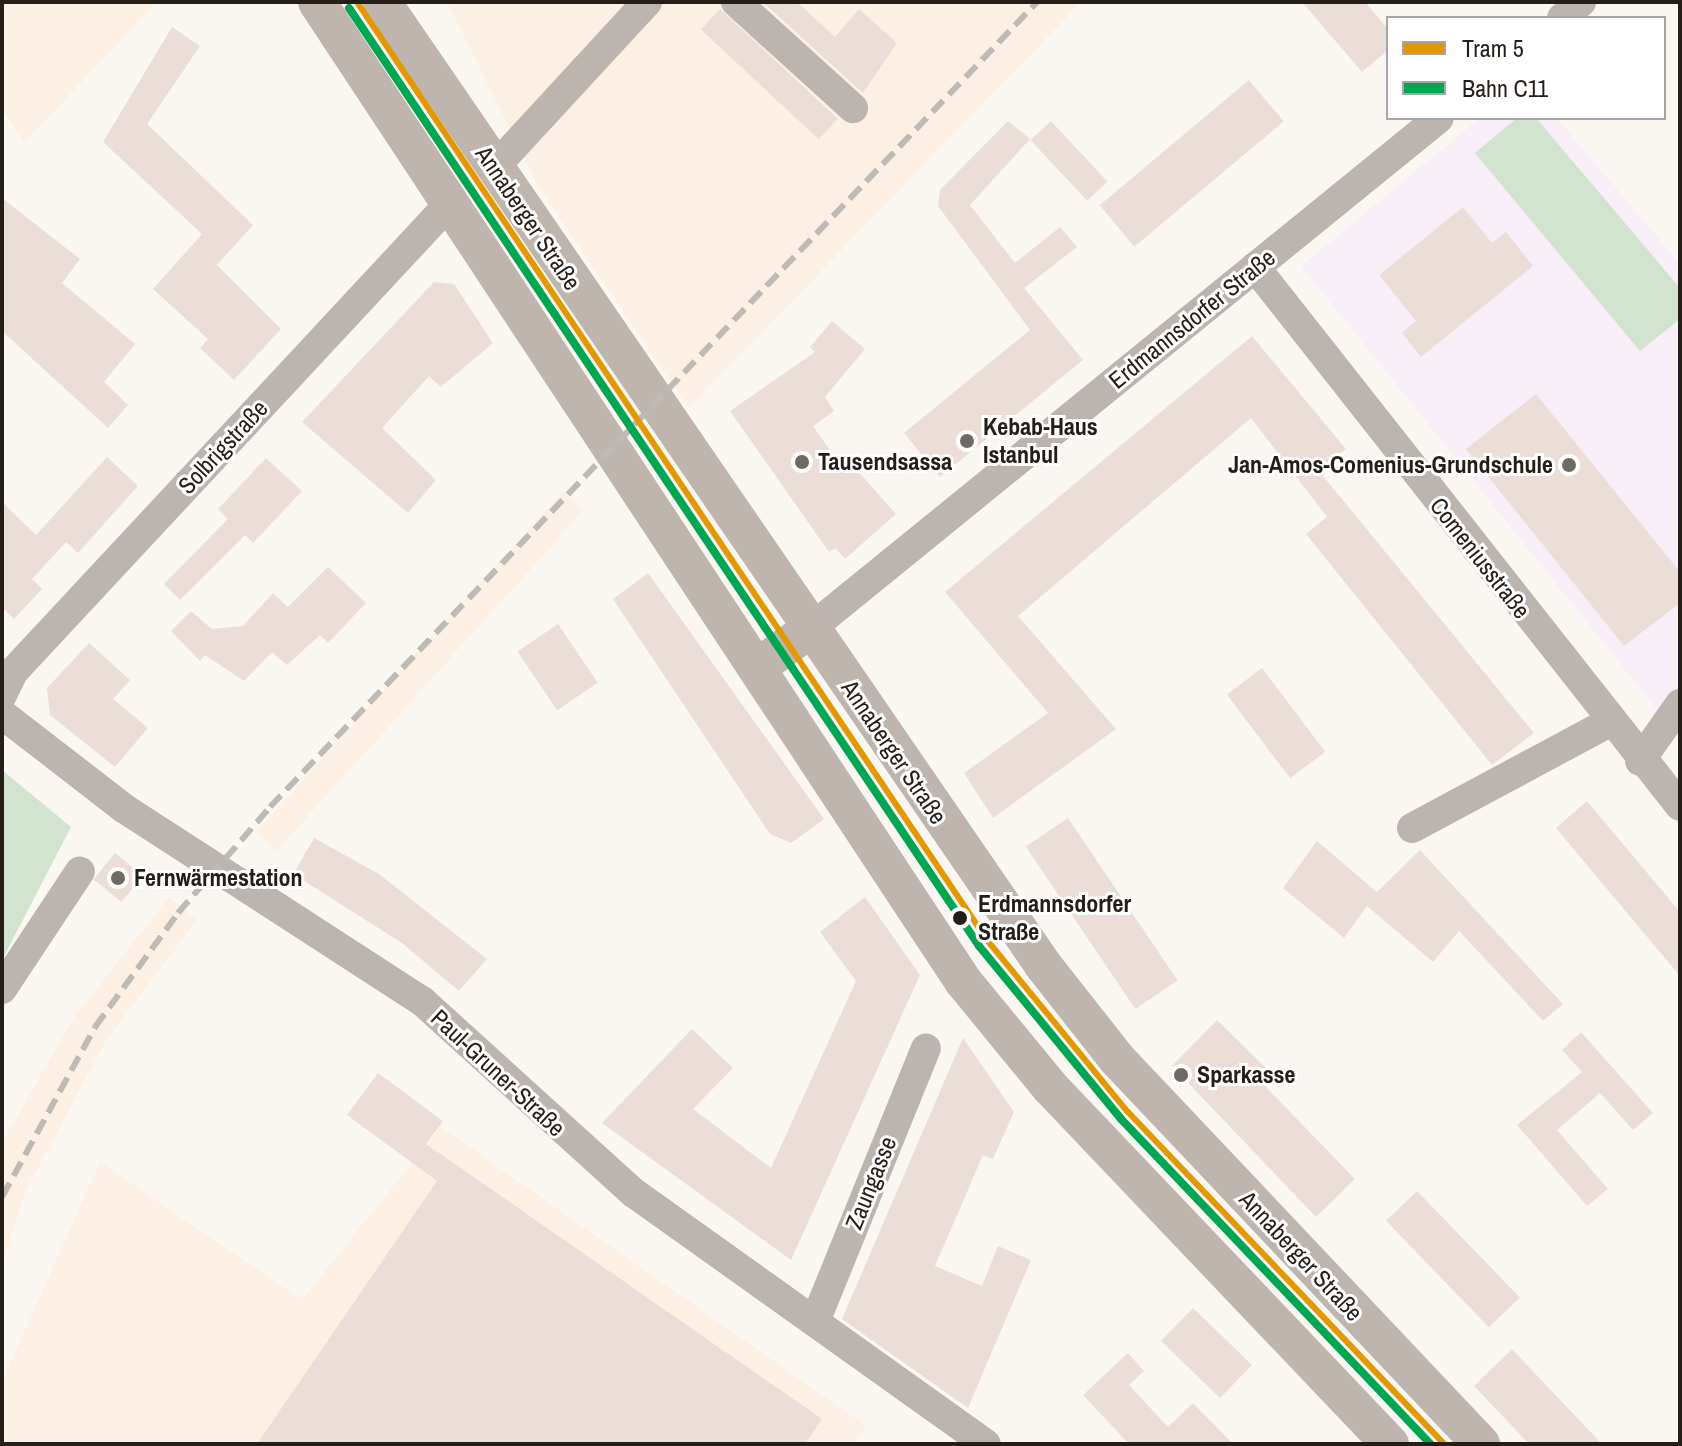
<!DOCTYPE html>
<html>
<head>
<meta charset="utf-8">
<style>
  body { margin:0 }
  #map { position:relative; width:1682px; height:1446px; overflow:hidden; background:#faf6f2; font-family:"Archivo Narrow",sans-serif }
  div>[style] { position:absolute }
  .built>* { inset:0; background:#fcefe4; transform-origin:0 0 }
  .education>* { inset:0; background:#f8eef7 }
  .green>* { inset:0; background:#d2e3d0 }
  .building>* { inset:0; background:#ebded8; transform-origin:0 0 }
  .minor>* { height:30px; margin:-15px; padding:0 15px; transform-origin:15px; border-radius:15px; background:#bcb4ae }
  .major>* { height:38px; margin:-19px; padding:0 19px; transform-origin:19px; border-radius:19px; background:#beb5af }
  .rail>* { height:6px; margin-top:-3px; transform-origin:0; background:repeating-linear-gradient(90deg,#bebab6 0 16px,transparent 0 24px) }
  .rail-1>* { height:8px; margin:-4px; padding:0 4px; transform-origin:4px; border-radius:4px; background:#00a651 }
  .tram-1>* { height:6px; margin:-3px; padding:0 3px; transform-origin:3px; border-radius:3px; background:#e29802 }
  .dots>* { width:22px; height:22px; translate:-50% -50%; box-sizing:border-box; border:4px solid #fff; border-radius:50% }
  span { translate:-50% -50%; white-space:nowrap; text-align:center; line-height:1.15; -webkit-text-stroke:6px #fff; paint-order:stroke }
  .street-label { font-size:24px; color:#241d18 }
  .poi-label { font-size:24px; color:#241d18; font-weight:700 }
  .left { translate:0 -50%; text-align:left }
  .right { translate:-100% -50%; text-align:right }
  .stop-label { font-size:24px; color:#241d18; font-weight:700 }
  .frame { position:absolute; inset:0; border:4px solid #241d18; pointer-events:none }
  .legend { position:absolute; left:1386px; top:16px; width:280px; height:104px; box-sizing:border-box; background:#fff; border:2px solid #a7a5a3; margin:0; padding:10px 14px; list-style:none; font-size:24px; color:#241d18 }
  .legend li { display:flex; align-items:center; gap:16px; height:40px }
  .legend b { width:40px; border:2px solid #a7a5a3 }
</style>
</head>
<body>
<div id="map">
  <div class="built">
    <div style="clip-path:polygon(2px 2px,157px 2px,24px 143px,2px 108px)"></div>
    <div style="clip-path:polygon(447px 2px,1081px 2px,689px 408px,538px 186px)"></div>
    <div style="left:563px;top:491px;width:28px;height:459px;rotate:42deg"></div>
    <div style="clip-path:polygon(169px 897px,197px 920px,105px 1042px,25px 1192px,2px 1265px,2px 1143px,73px 1019px)"></div>
    <div style="clip-path:polygon(441px 1127px,866px 1426px,854px 1444px,2px 1444px,2px 1382px,100px 1162px,302px 1300px)"></div>
  </div>
  <div class="education">
    <div style="clip-path:polygon(1480px 118px,1557px 118px,1680px 264px,1680px 738px,1301px 266px)"></div>
  </div>
  <div class="green">
    <div style="clip-path:polygon(1517px 118px,1536px 118px,1680px 288px,1680px 319px,1640px 351px,1475px 153px)"></div>
    <div style="clip-path:polygon(2px 770px,71px 827px,2px 960px)"></div>
  </div>
  <div class="building">
    <div style="clip-path:polygon(763px 2px,797px 2px,835px 37px,859px 9px,897px 43px,863px 93px)"></div>
    <div style="clip-path:polygon(1302px 2px,1365px 2px,1388px 29px,1388px 50px,1362px 72px)"></div>
    <div style="left:720px;top:9px;width:161px;height:28px;rotate:43deg"></div>
    <div style="clip-path:polygon(172px 27px,200px 46px,147px 124px,253px 225px,217px 265px,281px 329px,234px 380px,200px 348px,208px 339px,153px 289px,202px 234px,103px 142px)"></div>
    <div style="left:1249px;top:80px;width:54px;height:195px;rotate:50deg"></div>
    <div style="clip-path:polygon(1008px 121px,1030px 139px,970px 205px,1015px 263px,1060px 227px,1077px 247px,1024px 288px,1083px 360px,940px 477px,904px 433px,1030px 330px,938px 206px,940px 190px)"></div>
    <div style="left:1051px;top:121px;width:83px;height:28px;rotate:47deg"></div>
    <div style="clip-path:polygon(2px 198px,80px 259px,62px 283px,135px 344px,104px 382px,128px 405px,108px 428px,2px 331px)"></div>
    <div style="clip-path:polygon(1463px 207px,1492px 243px,1506px 232px,1533px 266px,1421px 357px,1402px 333px,1416px 321px,1379px 275px)"></div>
    <div style="clip-path:polygon(434px 282px,454px 284px,493px 343px,441px 387px,429px 376px,382px 428px,436px 480px,408px 513px,302px 422px)"></div>
    <div style="clip-path:polygon(832px 321px,865px 349px,825px 397px,834px 411px,813px 426px,841px 466px,848px 460px,896px 514px,845px 559px,835px 548px,829px 552px,730px 411px,815px 352px,810px 347px)"></div>
    <div style="clip-path:polygon(1252px 336px,1346px 449px,1319px 471px,1534px 733px,1492px 765px,1306px 534px,1327px 517px,1251px 418px,1018px 616px,1116px 729px,993px 818px,964px 773px,1048px 713px,945px 592px)"></div>
    <div style="clip-path:polygon(1536px 394px,1680px 572px,1680px 603px,1624px 646px,1466px 449px)"></div>
    <div style="clip-path:polygon(107px 457px,138px 486px,78px 553px,66px 542px,32px 579px,42px 589px,14px 619px,2px 607px,2px 502px,36px 535px)"></div>
    <div style="clip-path:polygon(266px 458px,302px 491px,253px 543px,245px 535px,180px 600px,164px 584px,228px 519px,218px 509px)"></div>
    <div style="clip-path:polygon(328px 567px,366px 603px,328px 643px,320px 635px,287px 665px,272px 652px,244px 681px,205px 655px,200px 661px,171px 631px,191px 611px,212px 629px,243px 626px,273px 593px,288px 607px)"></div>
    <div style="clip-path:polygon(648px 573px,824px 819px,791px 843px,770px 834px,613px 599px)"></div>
    <div style="left:558px;top:624px;width:71px;height:49px;rotate:56deg"></div>
    <div style="clip-path:polygon(89px 643px,130px 680px,113px 699px,148px 728px,115px 767px,50px 715px,47px 688px)"></div>
    <div style="left:1262px;top:668px;width:105px;height:44px;rotate:53deg"></div>
    <div style="clip-path:polygon(1587px 801px,1680px 912px,1680px 976px,1556px 828px)"></div>
    <div style="left:1068px;top:818px;width:196px;height:51px;rotate:56deg"></div>
    <div style="clip-path:polygon(314px 838px,379px 874px,487px 959px,459px 991px,402px 943px,293px 874px)"></div>
    <div style="clip-path:polygon(1317px 841px,1377px 892px,1420px 850px,1563px 1004px,1543px 1021px,1459px 931px,1433px 962px,1367px 906px,1344px 938px,1283px 888px)"></div>
    <div style="left:115px;top:853px;width:36px;height:34px;rotate:39deg"></div>
    <div style="clip-path:polygon(865px 897px,920px 975px,791px 1260px,602px 1123px,692px 1029px,733px 1068px,693px 1109px,771px 1168px,856px 981px,820px 932px)"></div>
    <div style="clip-path:polygon(1217px 1020px,1267px 1069px,1258px 1079px,1355px 1179px,1316px 1217px,1172px 1066px)"></div>
    <div style="clip-path:polygon(1581px 1032px,1653px 1113px,1633px 1130px,1600px 1093px,1557px 1130px,1608px 1189px,1587px 1206px,1517px 1125px,1582px 1072px,1562px 1050px)"></div>
    <div style="clip-path:polygon(963px 1038px,1014px 1112px,993px 1159px,983px 1155px,935px 1266px,982px 1286px,998px 1246px,1031px 1260px,968px 1408px,842px 1319px)"></div>
    <div style="clip-path:polygon(378px 1073px,443px 1121px,426px 1144px,822px 1419px,805px 1444px,257px 1444px,437px 1181px,347px 1115px)"></div>
    <div style="left:1417px;top:1191px;width:148px;height:43px;rotate:46deg"></div>
    <div style="left:1193px;top:1308px;width:82px;height:46px;rotate:44deg"></div>
    <div style="clip-path:polygon(1512px 1349px,1544px 1383px,1602px 1444px,1529px 1444px,1474px 1386px)"></div>
    <div style="clip-path:polygon(1128px 1353px,1144px 1371px,1129px 1385px,1168px 1427px,1193px 1403px,1233px 1444px,1129px 1444px,1083px 1395px)"></div>
  </div>
  <div class="minor">
    <div style="left:736px;top:2px;width:158px;rotate:42.2deg"></div>
    <div style="left:1562px;top:18px;width:25px;rotate:-40deg"></div>
    <div style="left:493px;top:169px;width:227px;rotate:-47.3deg"></div>
    <div style="left:1255px;top:267px;width:686px;rotate:51.74deg"></div>
    <div style="left:810px;top:629px;width:810px;rotate:-39.09deg"></div>
    <div style="left:2px;top:695px;width:25px;rotate:-64deg"></div>
    <div style="left:13px;top:672px;width:641px;rotate:-47.02deg"></div>
    <div style="left:2px;top:714px;width:155px;rotate:37.7deg"></div>
    <div style="left:125px;top:809px;width:354px;rotate:32.9deg"></div>
    <div style="left:422px;top:1001px;width:286px;rotate:42.2deg"></div>
    <div style="left:634px;top:1193px;width:432px;rotate:35.5deg"></div>
    <div style="left:1640px;top:761px;width:70px;rotate:-54.9deg"></div>
    <div style="left:1412px;top:828px;width:222px;rotate:-28.2deg"></div>
    <div style="left:2px;top:989px;width:141px;rotate:-56.5deg"></div>
    <div style="left:816px;top:1319px;width:292px;rotate:-67.9deg"></div>
  </div>
  <div class="major">
    <div style="left:317px;top:2px;width:1173px;rotate:56.58deg"></div>
    <div style="left:963px;top:981px;width:137px;rotate:50.6deg"></div>
    <div style="left:1050px;top:1087px;width:493px;rotate:46.4deg"></div>
    <div style="left:382px;top:2px;width:1168px;rotate:55.53deg"></div>
    <div style="left:1043px;top:965px;width:120px;rotate:51.8deg"></div>
    <div style="left:1117px;top:1059px;width:530px;rotate:46.61deg"></div>
    <div style="left:757px;top:668px;width:66px;rotate:-36.3deg"></div>
  </div>
  <div class="rail">
    <div style="left:2px;top:1197px;width:194px;rotate:-61.3deg"></div>
    <div style="left:95px;top:1027px;width:141px;rotate:-53.9deg"></div>
    <div style="left:178px;top:913px;width:140px;rotate:-49deg"></div>
    <div style="left:270px;top:807px;width:1112px;rotate:-46.38deg"></div>
  </div>
  <div class="rail-1">
    <div style="left:349px;top:8px;width:1130px;rotate:56.11deg"></div>
    <div style="left:979px;top:946px;width:224px;rotate:50.6deg"></div>
    <div style="left:1121px;top:1119px;width:448px;rotate:46.4deg"></div>
  </div>
  <div class="tram-1">
    <div style="left:357px;top:2px;width:1130px;rotate:56.11deg"></div>
    <div style="left:987px;top:940px;width:222px;rotate:50.7deg"></div>
    <div style="left:1128px;top:1112px;width:458px;rotate:46.4deg"></div>
  </div>
  <div class="dots">
    <div style="left:967px;top:441px;background:#6f6964"></div>
    <div style="left:802px;top:462px;background:#6f6964"></div>
    <div style="left:1569px;top:465px;background:#6f6964"></div>
    <div style="left:118px;top:878px;background:#6f6964"></div>
    <div style="left:960px;top:918px;background:#241d18"></div>
    <div style="left:1181px;top:1075px;background:#6f6964"></div>
  </div>
  <div class="street-label">
    <span style="left:528px;top:218px;rotate:56deg">Annaberger Straße</span>
    <span style="left:1192px;top:319px;rotate:-39deg">Erdmannsdorfer Straße</span>
    <span style="left:223px;top:447px;rotate:-47deg">Solbrigstraße</span>
    <span style="left:1480px;top:558px;rotate:52deg">Comeniusstraße</span>
    <span style="left:894px;top:752px;rotate:56deg">Annaberger Straße</span>
    <span style="left:498px;top:1073px;rotate:43deg">Paul-Gruner-Straße</span>
    <span style="left:871px;top:1183px;rotate:-68deg">Zaungasse</span>
    <span style="left:1301px;top:1256px;rotate:47deg">Annaberger Straße</span>
  </div>
  <div class="poi-label">
    <span class="left" style="left:983px;top:441px">Kebab-Haus<br>Istanbul</span>
    <span class="left" style="left:818px;top:462px">Tausendsassa</span>
    <span class="right" style="left:1553px;top:465px">Jan-Amos-Comenius-Grundschule</span>
    <span class="left" style="left:134px;top:878px">Fernwärmestation</span>
    <span class="left" style="left:1197px;top:1075px">Sparkasse</span>
  </div>
  <div class="stop-label">
    <span class="left" style="left:978px;top:918px">Erdmannsdorfer<br>Straße</span>
  </div>
  <div class="frame"></div>
  <ul class="legend">
  <li><b style="height:10px;background:#e29802"></b>Tram 5</li>
  <li><b style="height:10px;background:#00a651"></b>Bahn C11</li>
  </ul>
</div>
</body>
</html>
